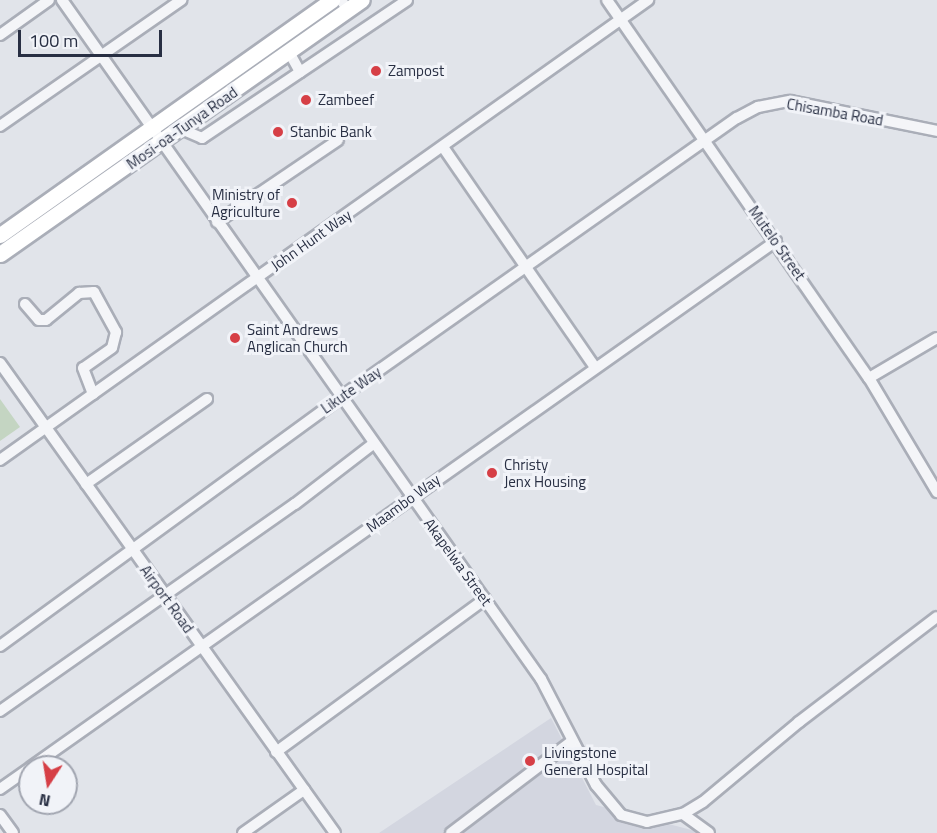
<!DOCTYPE html>
<html>
<head>
<meta charset="utf-8">
<style>
  body { margin:0 }
  #map { position:relative; width:937px; height:833px; overflow:hidden; background:#e1e4ea; font-family:"Titillium Web",sans-serif }
  div>[style] { position:absolute }
  .built>* { inset:0; background:#d3d6e0 }
  .green>* { inset:0; background:#c4d5c2 }
  .roads { filter:drop-shadow(2px 0 #aaaeb8) drop-shadow(-2px 0 #aaaeb8) drop-shadow(0 2px #aaaeb8) drop-shadow(0 -2px #aaaeb8) }
  .minor>* { height:10px; margin:-5px; padding:0 5px; transform-origin:5px; border-radius:5px; background:#f4f5f8 }
  .highway>* { height:15px; margin:-7.5px; padding:0 7.5px; transform-origin:7.5px; border-radius:7.5px; background:#fff }
  .dots>* { width:16px; height:16px; translate:-50% -50%; box-sizing:border-box; border:3px solid #f1f3f8; border-radius:50% }
  span { translate:-50% -50%; white-space:nowrap; text-align:center; line-height:1.15; -webkit-text-stroke:6px #f1f3f8; paint-order:stroke }
  .poi-label { font-size:15px; color:#282f43 }
  .left { translate:0 -50%; text-align:left }
  .right { translate:-100% -50%; text-align:right }
  .street-label { font-size:15px; color:#282f43 }
  .north { position:absolute; left:18px; top:755px; width:60px; height:60px; box-sizing:border-box; background:#f1f3f8; border:2px solid #a1a5b0; border-radius:50%; rotate:192deg; font-size:16px; font-weight:700; line-height:24px; text-align:center; color:#282f43 }
  .north::after { content:''; display:block; margin:auto; width:21px; height:27px; background:#d63f46; clip-path:polygon(50% 0,100% 100%,50% 72%,0 100%) }
  .scale { position:absolute; left:18px; top:30px; width:144px; height:27px; box-sizing:border-box; border:3px solid #282f43; border-top:0; padding-left:8px; font-size:18px; line-height:21px; white-space:nowrap; color:#282f43; -webkit-text-stroke:4px #f1f3f8; paint-order:stroke }
</style>
</head>
<body>
<div id="map">
  <div class="built">
    <div style="clip-path:polygon(551px 718px,596px 805px,703px 833px,379px 833px)"></div>
  </div>
  <div class="green">
    <div style="clip-path:polygon(0 399px,20px 427px,0 441px)"></div>
  </div>
  <div class="roads">
    <div class="minor">
      <div style="left:62px;top:0;width:831px;rotate:54.8deg"></div>
      <div style="left:541px;top:679px;width:119px;rotate:62.6deg"></div>
      <div style="left:596px;top:785px;width:39px;rotate:50deg"></div>
      <div style="left:621px;top:815px;width:27px;rotate:15deg"></div>
      <div style="left:647px;top:822px;width:37px;rotate:-13deg"></div>
      <div style="left:683px;top:814px;width:23px;rotate:-31deg"></div>
      <div style="left:703px;top:802px;width:125px;rotate:-39.8deg"></div>
      <div style="left:799px;top:722px;width:173px;rotate:-37.3deg"></div>
      <div style="left:341px;top:0;width:12px;rotate:55deg"></div>
      <div style="left:607px;top:0;width:460px;rotate:55.3deg"></div>
      <div style="left:869px;top:378px;width:133px;rotate:59.2deg"></div>
      <div style="left:0;top:35px;width:60px;rotate:-35.5deg"></div>
      <div style="left:289px;top:52px;width:23px;rotate:61deg"></div>
      <div style="left:0;top:126px;width:221px;rotate:-34.8deg"></div>
      <div style="left:181px;top:129px;width:23px;rotate:23deg"></div>
      <div style="left:202px;top:138px;width:247px;rotate:-33.9deg"></div>
      <div style="left:443px;top:147px;width:267px;rotate:55.4deg"></div>
      <div style="left:217px;top:222px;width:146px;rotate:-34.1deg"></div>
      <div style="left:25px;top:304px;width:21px;rotate:49deg"></div>
      <div style="left:39px;top:320px;width:7px"></div>
      <div style="left:46px;top:320px;width:43px;rotate:-39.3deg"></div>
      <div style="left:79px;top:293px;width:15px;rotate:-4deg"></div>
      <div style="left:94px;top:292px;width:46px;rotate:61.2deg"></div>
      <div style="left:116px;top:332px;width:16px;rotate:104deg"></div>
      <div style="left:112px;top:348px;width:35px;rotate:145deg"></div>
      <div style="left:83px;top:368px;width:28px;rotate:69deg"></div>
      <div style="left:0;top:363px;width:577px;rotate:54.52deg"></div>
      <div style="left:869px;top:378px;width:79px;rotate:-30.5deg"></div>
      <div style="left:0;top:460px;width:795px;rotate:-35.37deg"></div>
      <div style="left:86px;top:484px;width:148px;rotate:-35.1deg"></div>
      <div style="left:0;top:646px;width:422px;rotate:-36.1deg"></div>
      <div style="left:341px;top:397px;width:484px;rotate:-35.2deg"></div>
      <div style="left:737px;top:118px;width:24px;rotate:-28deg"></div>
      <div style="left:758px;top:107px;width:33px;rotate:-11deg"></div>
      <div style="left:790px;top:101px;width:150px;rotate:11.5deg"></div>
      <div style="left:0;top:711px;width:360px;rotate:-35.1deg"></div>
      <div style="left:295px;top:504px;width:98px;rotate:-37.6deg"></div>
      <div style="left:276px;top:752px;width:259px;rotate:-36.2deg"></div>
      <div style="left:31px;top:767px;width:912px;rotate:-35.22deg"></div>
      <div style="left:0;top:789px;width:37px;rotate:-35deg"></div>
      <div style="left:683px;top:814px;width:32px;rotate:36deg"></div>
      <div style="left:0;top:815px;width:22px;rotate:54deg"></div>
      <div style="left:243px;top:833px;width:75px;rotate:-35.2deg"></div>
      <div style="left:451px;top:833px;width:152px;rotate:-37.2deg"></div>
    </div>
    <div class="highway">
      <div style="left:0;top:235px;width:407px;rotate:-35.3deg"></div>
      <div style="left:0;top:254px;width:442px;rotate:-35.1deg"></div>
    </div>
  </div>
  <div class="dots">
    <div style="left:376px;top:71px;background:#d63f46"></div>
    <div style="left:306px;top:100px;background:#d63f46"></div>
    <div style="left:278px;top:132px;background:#d63f46"></div>
    <div style="left:292px;top:203px;background:#d63f46"></div>
    <div style="left:235px;top:338px;background:#d63f46"></div>
    <div style="left:492px;top:473px;background:#d63f46"></div>
    <div style="left:530px;top:761px;background:#d63f46"></div>
  </div>
  <div class="poi-label">
    <span class="left" style="left:388px;top:71px">Zampost</span>
    <span class="left" style="left:318px;top:100px">Zambeef</span>
    <span class="left" style="left:290px;top:132px">Stanbic Bank</span>
    <span class="right" style="left:280px;top:203px">Ministry of<br>Agriculture</span>
    <span class="left" style="left:247px;top:338px">Saint Andrews<br>Anglican Church</span>
    <span class="left" style="left:504px;top:473px">Christy<br>Jenx Housing</span>
    <span class="left" style="left:544px;top:761px">Livingstone<br>General Hospital</span>
  </div>
  <div class="street-label">
    <span style="left:835px;top:112px;rotate:10deg">Chisamba Road</span>
    <span style="left:182px;top:128px;rotate:-35deg">Mosi-oa-Tunya Road</span>
    <span style="left:311px;top:240px;rotate:-35deg">John Hunt Way</span>
    <span style="left:777px;top:243px;rotate:55deg">Mutelo Street</span>
    <span style="left:351px;top:390px;rotate:-35deg">Likute Way</span>
    <span style="left:403px;top:503px;rotate:-36deg">Maambo Way</span>
    <span style="left:458px;top:562px;rotate:54deg">Akapelwa Street</span>
    <span style="left:167px;top:599px;rotate:54deg">Airport Road</span>
  </div>
  <div class="north">N</div>
  <div class="scale">100 m</div>
</div>
</body>
</html>
